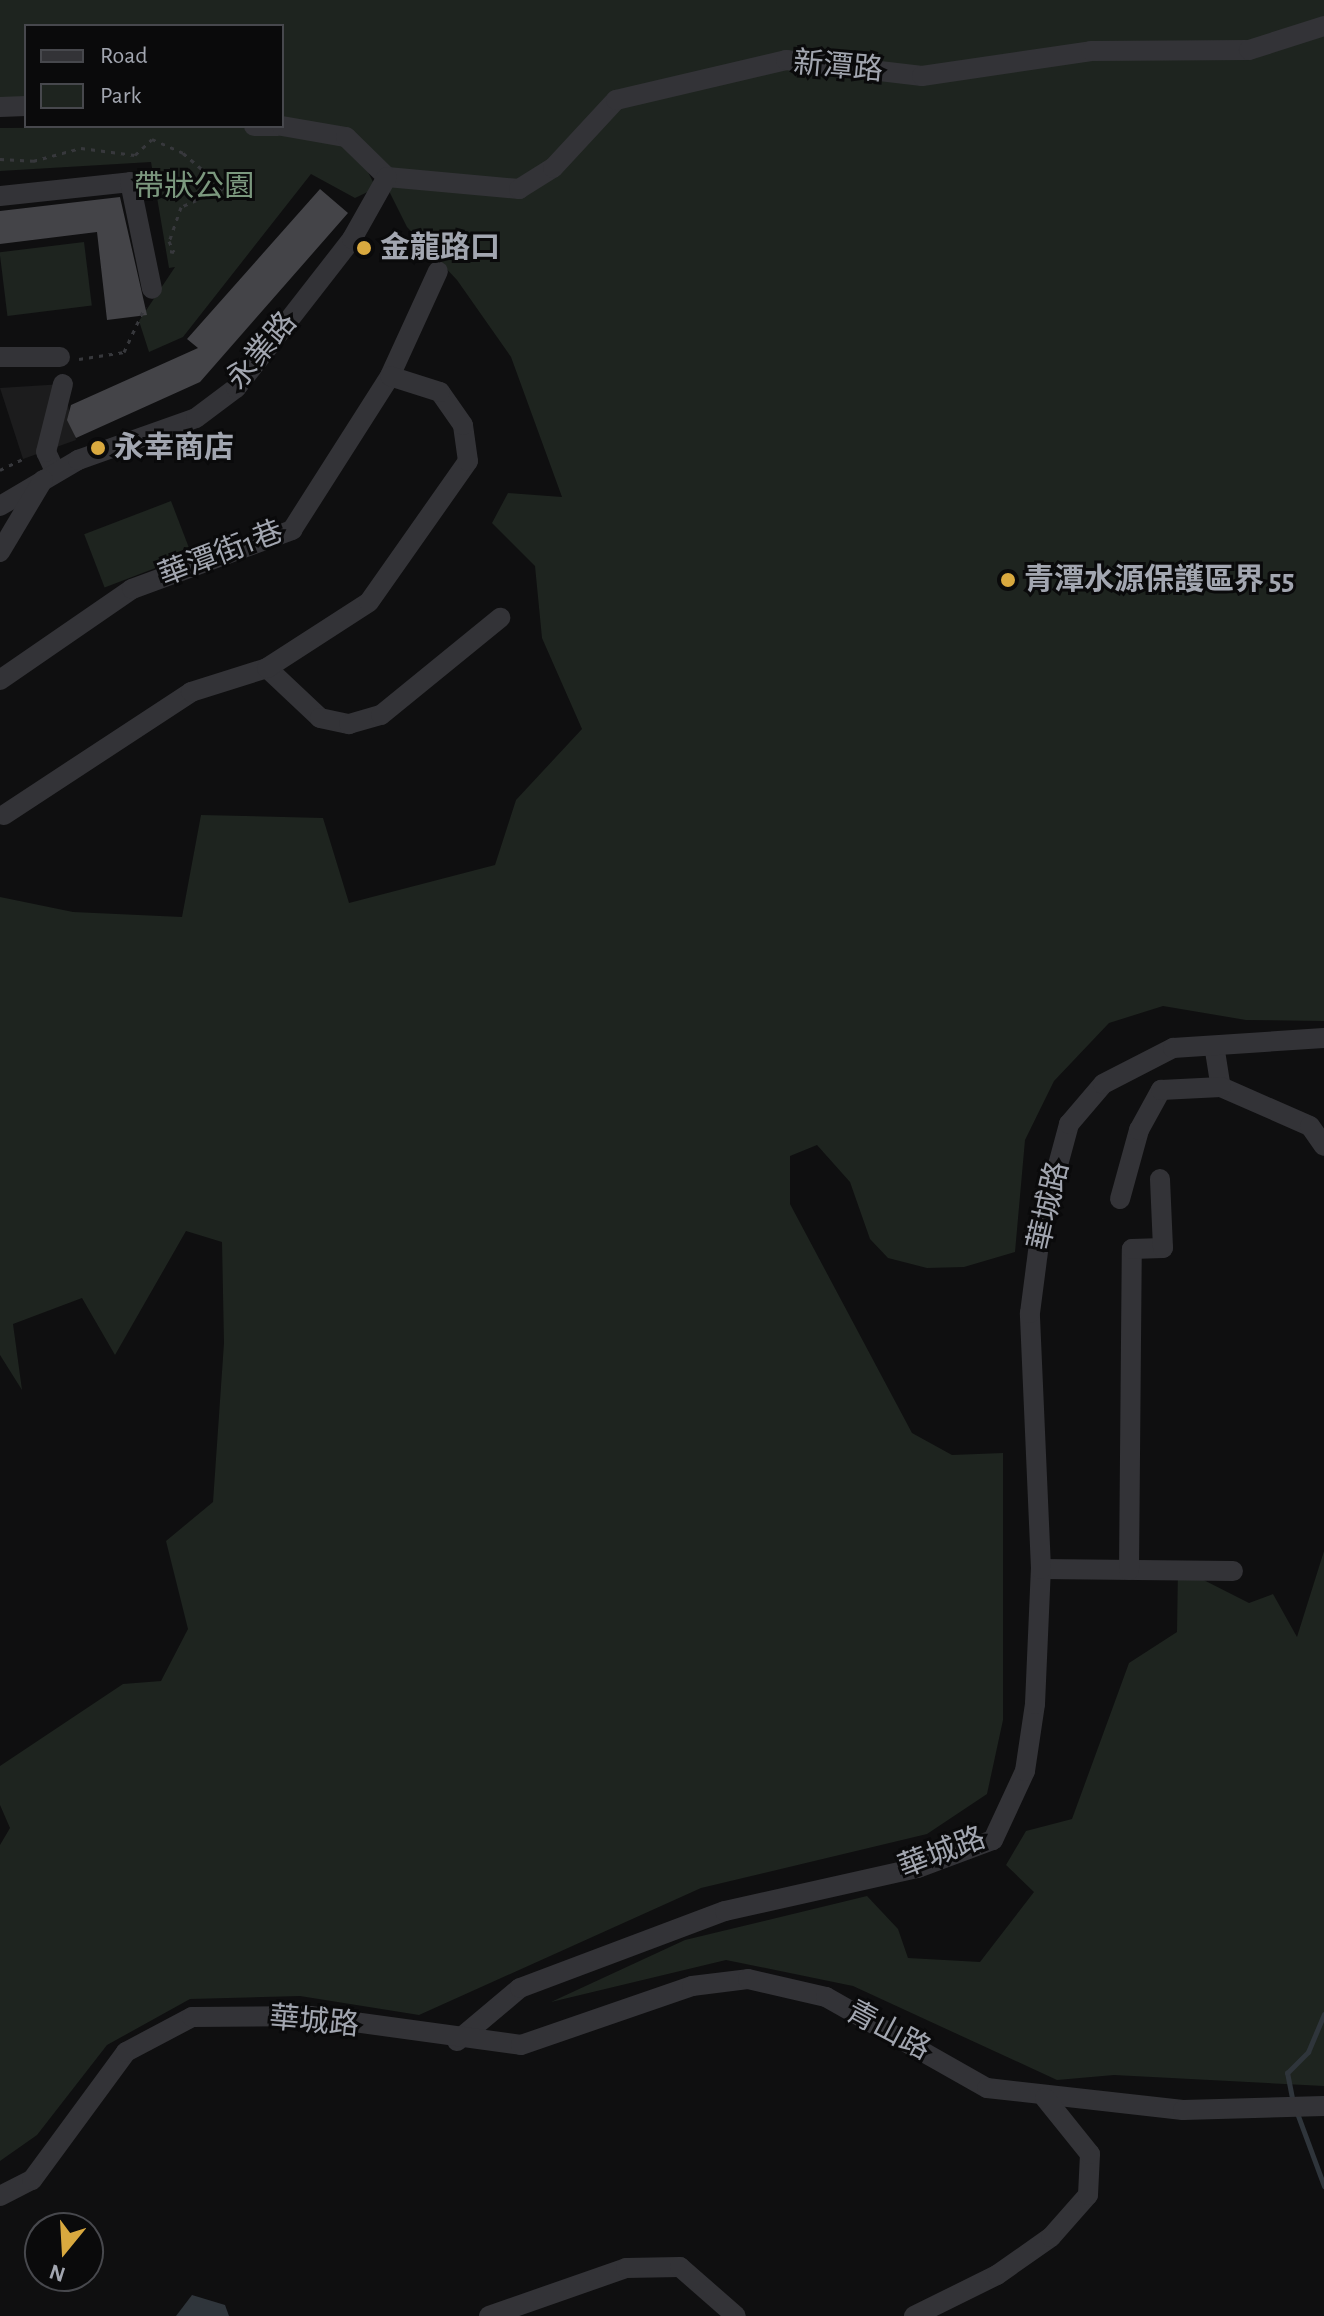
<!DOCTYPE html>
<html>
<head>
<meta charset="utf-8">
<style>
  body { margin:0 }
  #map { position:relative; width:1324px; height:2316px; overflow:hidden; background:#0f0f10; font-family:"Alegreya Sans","Noto Sans TC",sans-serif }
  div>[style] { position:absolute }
  .built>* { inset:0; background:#1c1c1d }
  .green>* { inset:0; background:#1e241f; transform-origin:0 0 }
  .water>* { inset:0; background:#2f353b }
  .stream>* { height:5px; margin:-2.5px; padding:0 2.5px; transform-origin:2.5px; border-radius:2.5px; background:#2f353b }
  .building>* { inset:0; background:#444448 }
  .path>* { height:3px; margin-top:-1.5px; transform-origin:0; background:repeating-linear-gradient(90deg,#37383c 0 4px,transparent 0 10px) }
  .minor>* { height:20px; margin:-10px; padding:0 10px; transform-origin:10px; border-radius:10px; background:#333337 }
  .dots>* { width:22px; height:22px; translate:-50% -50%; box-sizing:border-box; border:4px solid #0a0a0b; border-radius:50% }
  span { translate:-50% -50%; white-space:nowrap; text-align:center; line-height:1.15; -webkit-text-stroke:6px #0a0a0b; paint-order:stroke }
  .street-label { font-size:30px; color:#a2a6b0 }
  .park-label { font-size:30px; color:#7b987e }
  .poi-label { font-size:30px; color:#a2a6b0; font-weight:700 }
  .left { translate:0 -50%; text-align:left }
  .legend { position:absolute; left:24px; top:24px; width:260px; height:104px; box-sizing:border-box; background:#0a0a0b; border:2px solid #47484d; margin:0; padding:10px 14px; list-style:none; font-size:24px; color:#a2a6b0 }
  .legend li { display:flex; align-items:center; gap:16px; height:40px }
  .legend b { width:40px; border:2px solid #47484d }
  .north { position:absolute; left:24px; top:2212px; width:80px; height:80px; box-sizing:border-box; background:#0a0a0b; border:2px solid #47484d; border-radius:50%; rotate:198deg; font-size:22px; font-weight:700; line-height:32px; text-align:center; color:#a2a6b0 }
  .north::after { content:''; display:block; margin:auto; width:28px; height:36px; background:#d9a93f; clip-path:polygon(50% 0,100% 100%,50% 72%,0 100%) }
</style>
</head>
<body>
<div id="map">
  <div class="built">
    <div style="clip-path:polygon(63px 384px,76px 440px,23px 459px,0 388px)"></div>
  </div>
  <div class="green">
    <div style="clip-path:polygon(0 0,1324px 0,1324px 1021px,1246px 1020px,1163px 1006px,1109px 1023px,1054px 1081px,1025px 1140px,1015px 1252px,964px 1267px,927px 1268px,888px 1258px,870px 1239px,850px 1182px,817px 1145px,790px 1156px,790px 1204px,912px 1433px,952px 1455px,1003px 1453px,1003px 1720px,987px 1794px,927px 1834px,701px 1888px,419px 2015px,300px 1996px,190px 1999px,107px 2045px,37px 2135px,0 2161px,0 1845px,10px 1828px,0 1805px,0 1766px,123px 1684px,161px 1681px,188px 1629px,166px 1541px,213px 1502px,224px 1343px,222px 1242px,186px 1231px,115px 1355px,82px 1298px,13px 1324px,22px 1390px,0 1355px,0 897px,73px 912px,182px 917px,201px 815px,323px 818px,349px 903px,495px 865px,516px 800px,582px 729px,542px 638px,535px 566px,492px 523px,508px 493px,562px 497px,511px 357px,457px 280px,407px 227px,368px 149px,353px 142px,376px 188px,355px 198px,311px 174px,183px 337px,149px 352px,139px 321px,175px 267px,169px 268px,151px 162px,0 171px,0 128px,282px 126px,282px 26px,26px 26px,26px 114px,0 113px)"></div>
    <div style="left:84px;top:242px;width:64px;height:85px;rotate:83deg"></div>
    <div style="left:171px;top:501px;width:57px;height:93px;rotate:69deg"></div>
    <div style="clip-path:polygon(1324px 1551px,1324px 2086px,1114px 2075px,1057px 2080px,853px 1986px,726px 1960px,551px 2002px,685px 1940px,867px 1896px,898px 1929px,908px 1958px,980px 1962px,1034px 1892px,1006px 1865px,1026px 1831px,1072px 1819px,1129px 1663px,1177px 1632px,1178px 1567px,1249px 1603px,1273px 1594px,1297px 1637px)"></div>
  </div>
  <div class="water">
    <div style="clip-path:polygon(192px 2295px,225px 2305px,229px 2316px,176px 2316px)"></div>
  </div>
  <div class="stream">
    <div style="left:1293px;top:2103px;width:31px;rotate:-101deg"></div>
    <div style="left:1287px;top:2073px;width:30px;rotate:-45deg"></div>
    <div style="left:1308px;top:2052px;width:41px;rotate:-67.2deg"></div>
    <div style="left:1297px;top:2113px;width:78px;rotate:69.7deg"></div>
  </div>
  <div class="building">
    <div style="clip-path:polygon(320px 189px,348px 213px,200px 382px,76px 438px,67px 420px,71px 405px,198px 348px,187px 339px)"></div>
    <div style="clip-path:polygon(120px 197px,147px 315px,107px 320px,97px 232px,0 244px,0 211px)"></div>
  </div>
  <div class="path">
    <div style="left:0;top:159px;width:33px;rotate:3deg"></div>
    <div style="left:33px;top:161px;width:50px;rotate:-15.2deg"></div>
    <div style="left:81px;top:148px;width:54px;rotate:7.4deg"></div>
    <div style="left:135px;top:155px;width:23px;rotate:-43deg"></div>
    <div style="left:152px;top:139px;width:34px;rotate:24deg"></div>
    <div style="left:183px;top:153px;width:54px;rotate:40.5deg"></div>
    <div style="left:224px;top:188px;width:47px;rotate:156.2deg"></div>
    <div style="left:181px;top:207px;width:36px;rotate:109deg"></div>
    <div style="left:169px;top:241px;width:12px;rotate:66deg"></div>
    <div style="left:174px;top:252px;width:10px;rotate:-169deg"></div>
    <div style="left:79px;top:359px;width:46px;rotate:-8.8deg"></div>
    <div style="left:124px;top:352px;width:50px;rotate:-65deg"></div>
    <div style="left:0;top:470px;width:25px;rotate:-26deg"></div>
  </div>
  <div class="minor">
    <div style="left:0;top:107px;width:26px;rotate:-2deg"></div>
    <div style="left:254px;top:126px;width:24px"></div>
    <div style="left:282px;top:126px;width:65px;rotate:9.8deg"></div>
    <div style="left:346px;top:137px;width:57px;rotate:44.3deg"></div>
    <div style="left:387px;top:177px;width:133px;rotate:5.2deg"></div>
    <div style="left:519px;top:189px;width:40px;rotate:-32deg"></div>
    <div style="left:553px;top:168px;width:93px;rotate:-47.2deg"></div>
    <div style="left:616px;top:100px;width:175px;rotate:-13.2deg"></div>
    <div style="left:786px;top:60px;width:137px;rotate:6.7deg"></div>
    <div style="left:922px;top:76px;width:171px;rotate:-8.4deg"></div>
    <div style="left:1091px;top:51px;width:158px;rotate:-0.4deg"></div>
    <div style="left:1249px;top:50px;width:79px;rotate:-17.7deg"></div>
    <div style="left:0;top:196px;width:131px;rotate:-6.1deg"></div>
    <div style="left:130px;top:182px;width:109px;rotate:78.4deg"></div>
    <div style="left:0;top:357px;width:60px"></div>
    <div style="left:55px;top:471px;width:21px;rotate:-115deg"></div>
    <div style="left:46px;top:452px;width:70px;rotate:-76deg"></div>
    <div style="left:0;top:506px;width:91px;rotate:-30.5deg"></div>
    <div style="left:78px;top:460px;width:125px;rotate:-19.6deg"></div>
    <div style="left:196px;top:418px;width:50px;rotate:-36.9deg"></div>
    <div style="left:236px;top:388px;width:189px;rotate:-52.1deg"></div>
    <div style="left:352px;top:239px;width:71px;rotate:-60.6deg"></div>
    <div style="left:0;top:552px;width:84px;rotate:-59.2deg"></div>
    <div style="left:267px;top:668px;width:73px;rotate:43.3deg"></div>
    <div style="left:320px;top:718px;width:30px;rotate:12deg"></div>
    <div style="left:349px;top:724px;width:33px;rotate:-16deg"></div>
    <div style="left:381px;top:715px;width:154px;rotate:-39.2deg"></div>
    <div style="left:0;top:680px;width:160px;rotate:-34.6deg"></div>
    <div style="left:132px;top:589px;width:171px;rotate:-20.2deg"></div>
    <div style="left:292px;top:530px;width:183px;rotate:-57.5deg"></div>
    <div style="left:390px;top:376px;width:115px;rotate:-65.4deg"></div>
    <div style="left:4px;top:815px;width:224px;rotate:-33.3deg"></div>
    <div style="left:191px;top:692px;width:80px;rotate:-17.5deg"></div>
    <div style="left:267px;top:668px;width:121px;rotate:-32.9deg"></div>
    <div style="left:369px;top:602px;width:172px;rotate:-54.9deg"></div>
    <div style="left:468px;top:461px;width:36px;rotate:-98deg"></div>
    <div style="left:463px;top:425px;width:40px;rotate:-124.9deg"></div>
    <div style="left:440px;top:392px;width:52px;rotate:-162.3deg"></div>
    <div style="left:1215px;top:1051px;width:36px;rotate:81deg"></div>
    <div style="left:1221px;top:1087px;width:97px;rotate:23.7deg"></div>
    <div style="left:1310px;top:1126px;width:24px;rotate:55deg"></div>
    <div style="left:1120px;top:1199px;width:72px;rotate:-74.6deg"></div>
    <div style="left:1139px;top:1130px;width:46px;rotate:-61.2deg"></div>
    <div style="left:1161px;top:1090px;width:60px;rotate:-2.9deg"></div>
    <div style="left:1041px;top:1569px;width:192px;rotate:0.6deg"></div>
    <div style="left:1129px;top:1570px;width:321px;rotate:-89.5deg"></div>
    <div style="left:1132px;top:1249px;width:31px;rotate:-2deg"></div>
    <div style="left:1163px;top:1248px;width:69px;rotate:-92.5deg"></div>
    <div style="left:457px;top:2041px;width:82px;rotate:-40.1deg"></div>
    <div style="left:520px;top:1988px;width:219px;rotate:-20.6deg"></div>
    <div style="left:725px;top:1911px;width:198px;rotate:-12.6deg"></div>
    <div style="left:918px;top:1868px;width:80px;rotate:-20.5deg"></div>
    <div style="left:993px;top:1840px;width:76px;rotate:-65.1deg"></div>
    <div style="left:1025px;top:1771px;width:68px;rotate:-81.5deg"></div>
    <div style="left:1035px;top:1704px;width:135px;rotate:-87.5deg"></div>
    <div style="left:1041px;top:1569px;width:256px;rotate:-92.5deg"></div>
    <div style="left:1030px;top:1313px;width:86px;rotate:-82.6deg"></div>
    <div style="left:1041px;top:1228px;width:108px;rotate:-74.9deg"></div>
    <div style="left:1069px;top:1124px;width:52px;rotate:-49.6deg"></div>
    <div style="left:1103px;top:1084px;width:79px;rotate:-27.2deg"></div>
    <div style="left:1173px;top:1048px;width:151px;rotate:-3.8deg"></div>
    <div style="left:0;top:2196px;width:36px;rotate:-27deg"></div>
    <div style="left:32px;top:2180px;width:159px;rotate:-53.7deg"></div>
    <div style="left:126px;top:2052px;width:75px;rotate:-27.9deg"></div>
    <div style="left:192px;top:2017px;width:118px;rotate:-0.5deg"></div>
    <div style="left:310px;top:2016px;width:213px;rotate:7.8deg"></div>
    <div style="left:521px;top:2045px;width:181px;rotate:-19deg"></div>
    <div style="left:692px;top:1986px;width:56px;rotate:-7.1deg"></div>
    <div style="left:748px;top:1979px;width:80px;rotate:13deg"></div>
    <div style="left:826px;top:1997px;width:185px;rotate:29.5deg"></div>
    <div style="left:987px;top:2088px;width:197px;rotate:6.4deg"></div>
    <div style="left:1183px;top:2110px;width:141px;rotate:-1.6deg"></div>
    <div style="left:489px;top:2316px;width:145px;rotate:-19.3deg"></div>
    <div style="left:626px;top:2268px;width:54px;rotate:-1.1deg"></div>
    <div style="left:680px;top:2267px;width:74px;rotate:41.2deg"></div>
    <div style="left:914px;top:2316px;width:93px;rotate:-26.3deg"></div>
    <div style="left:997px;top:2275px;width:66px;rotate:-35.1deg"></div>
    <div style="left:1051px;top:2237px;width:56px;rotate:-48.6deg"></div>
    <div style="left:1088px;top:2195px;width:41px;rotate:-87.2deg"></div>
    <div style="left:1090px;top:2154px;width:72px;rotate:-128.8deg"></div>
  </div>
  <div class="dots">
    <div style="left:364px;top:248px;background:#d9a93f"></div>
    <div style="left:98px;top:448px;background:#d9a93f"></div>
    <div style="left:1008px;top:580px;background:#d9a93f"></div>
  </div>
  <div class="street-label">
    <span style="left:838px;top:67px;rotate:5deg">新潭路</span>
    <span style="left:262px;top:351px;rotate:-50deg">永業路</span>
    <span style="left:221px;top:554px;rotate:-21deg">華潭街1巷</span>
    <span style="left:1049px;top:1206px;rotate:-77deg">華城路</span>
    <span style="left:942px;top:1853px;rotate:-21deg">華城路</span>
    <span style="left:314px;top:2022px;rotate:5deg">華城路</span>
    <span style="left:888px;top:2031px;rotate:28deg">青山路</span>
  </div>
  <div class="park-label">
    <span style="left:194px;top:187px">帶狀公園</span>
  </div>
  <div class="poi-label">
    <span class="left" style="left:380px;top:248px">金龍路口</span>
    <span class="left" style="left:114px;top:448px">永幸商店</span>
    <span class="left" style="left:1024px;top:580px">青潭水源保護區界 55</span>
  </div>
  <ul class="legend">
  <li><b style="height:10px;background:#333337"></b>Road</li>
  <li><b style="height:22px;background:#1e241f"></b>Park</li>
  </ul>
  <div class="north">N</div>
</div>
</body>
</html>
